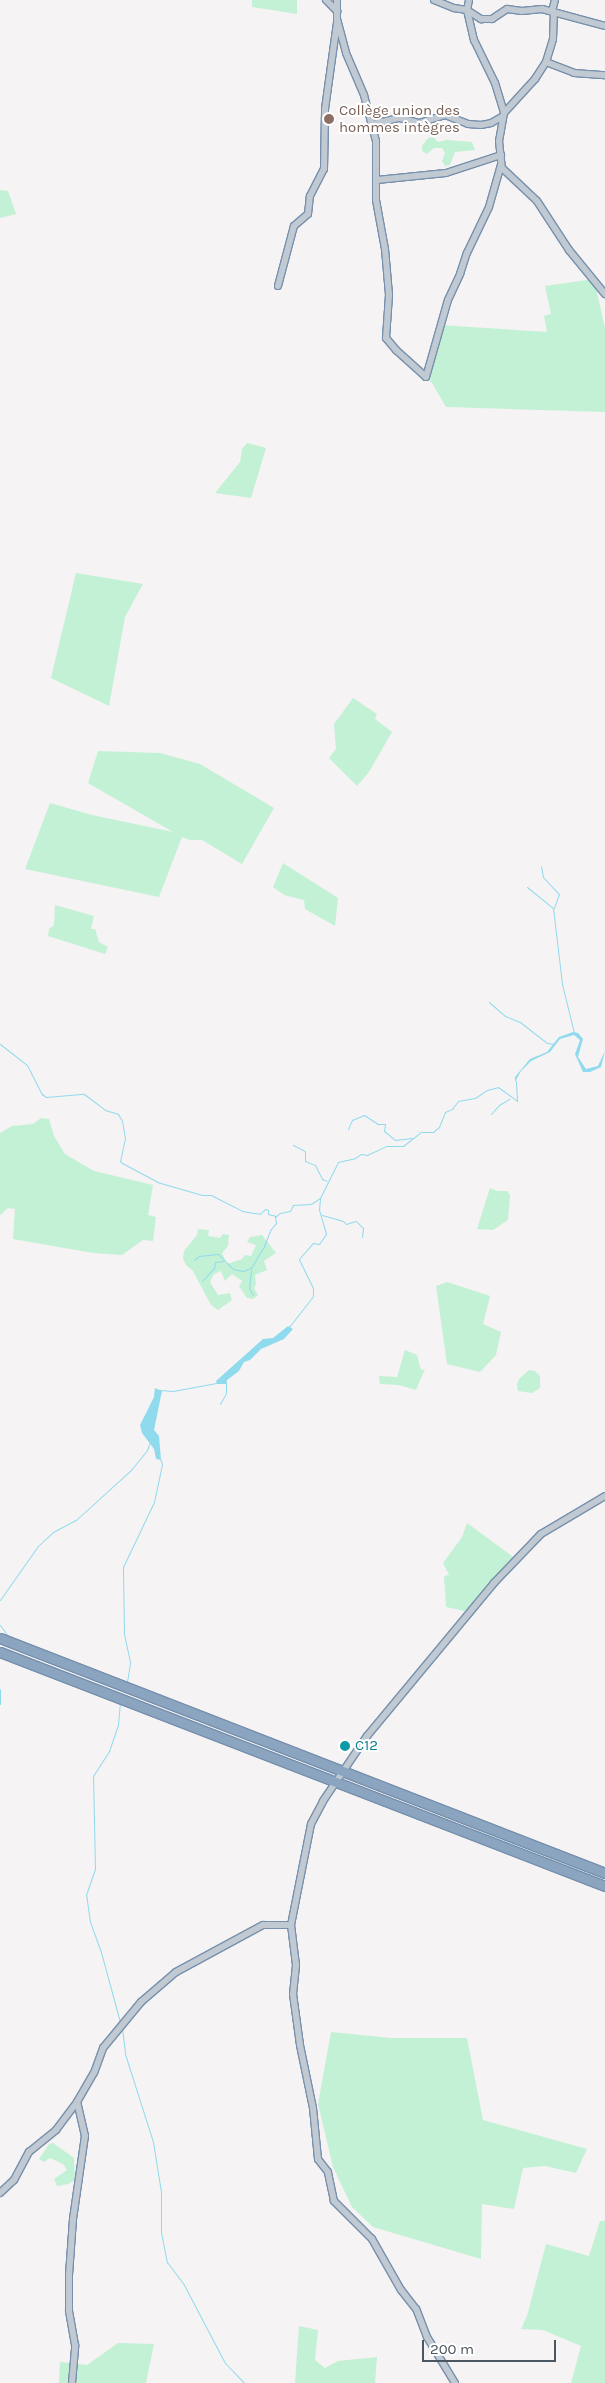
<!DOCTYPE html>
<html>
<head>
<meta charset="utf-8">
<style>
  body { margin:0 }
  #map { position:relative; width:605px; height:2383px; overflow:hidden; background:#f5f3f3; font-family:Karla,sans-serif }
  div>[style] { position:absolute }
  .green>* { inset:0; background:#c3f1d5 }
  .water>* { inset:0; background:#90daee }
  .stream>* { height:1px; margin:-0.5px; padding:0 0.5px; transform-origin:0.5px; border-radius:0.5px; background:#90daee }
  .roads { filter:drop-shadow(1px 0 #7690ad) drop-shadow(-1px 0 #7690ad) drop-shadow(0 1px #7690ad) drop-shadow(0 -1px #7690ad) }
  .minor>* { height:6px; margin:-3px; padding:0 3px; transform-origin:3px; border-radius:3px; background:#c1cad2 }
  .highway>* { height:9px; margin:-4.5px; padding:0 4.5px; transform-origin:4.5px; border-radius:4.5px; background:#8ba5c1 }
  .dots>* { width:14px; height:14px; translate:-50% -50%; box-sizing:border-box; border:2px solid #fff; border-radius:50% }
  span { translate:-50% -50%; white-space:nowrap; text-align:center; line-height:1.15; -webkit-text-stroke:4px #fff; paint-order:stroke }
  .education-label { font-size:15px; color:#785e54 }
  .left { translate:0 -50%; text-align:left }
  .culture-label { font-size:15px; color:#0d838f }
  .scale { position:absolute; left:422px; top:2340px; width:134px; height:22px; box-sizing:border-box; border:2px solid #4a5661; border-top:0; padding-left:6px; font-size:15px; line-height:18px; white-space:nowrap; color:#4a5661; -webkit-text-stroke:4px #fff; paint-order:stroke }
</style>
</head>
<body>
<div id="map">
  <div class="green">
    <div style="clip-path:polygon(252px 0,297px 0,297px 14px,252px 7px)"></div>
    <div style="clip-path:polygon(433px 137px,438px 142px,446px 140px,472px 142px,475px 150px,455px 152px,450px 165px,445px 166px,442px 161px,445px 153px,442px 148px,434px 148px,427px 154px,422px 151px,422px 146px,428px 138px)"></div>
    <div style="clip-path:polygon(0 190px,8px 191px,16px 214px,0 218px)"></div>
    <div style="clip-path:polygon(594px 279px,605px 328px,605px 412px,446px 407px,432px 383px,427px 378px,440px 325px,547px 332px,544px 316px,551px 314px,545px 286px)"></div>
    <div style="clip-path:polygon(247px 443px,266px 448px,251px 498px,215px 493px,240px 462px,242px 449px)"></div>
    <div style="clip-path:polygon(76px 573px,143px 584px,125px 617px,109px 706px,51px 678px)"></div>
    <div style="clip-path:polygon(353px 698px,377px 714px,375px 719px,392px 732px,369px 772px,357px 786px,329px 758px,336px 749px,334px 724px)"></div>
    <div style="clip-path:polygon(98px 751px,160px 753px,200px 764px,274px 808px,242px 864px,202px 840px,190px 840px,182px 837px,159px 897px,25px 869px,50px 803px,92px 815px,173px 832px,88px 783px)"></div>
    <div style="clip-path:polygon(283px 863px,338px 898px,335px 926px,305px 909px,304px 900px,284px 895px,273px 887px)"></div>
    <div style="clip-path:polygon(55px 905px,94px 916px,91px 929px,95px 929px,99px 942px,108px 947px,105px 954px,48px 936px,49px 929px,54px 925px)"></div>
    <div style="clip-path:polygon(41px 1118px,49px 1119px,54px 1136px,65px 1154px,94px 1171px,153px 1185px,148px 1215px,156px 1217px,153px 1241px,143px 1240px,122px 1255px,93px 1253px,13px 1239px,15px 1209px,8px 1208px,0 1215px,0 1133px,12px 1126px,33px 1124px)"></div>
    <div style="clip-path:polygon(490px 1188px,497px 1191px,507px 1191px,510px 1195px,508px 1220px,493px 1230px,477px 1229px)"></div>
    <div style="clip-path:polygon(198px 1229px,209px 1230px,208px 1236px,220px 1238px,223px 1234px,229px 1235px,228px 1246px,222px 1253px,227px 1264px,242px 1259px,245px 1255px,251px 1256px,256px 1245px,247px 1242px,250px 1237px,262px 1235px,276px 1253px,264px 1261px,267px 1270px,255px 1275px,256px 1285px,254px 1288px,258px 1295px,253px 1299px,247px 1298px,239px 1286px,242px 1281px,232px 1274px,225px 1281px,221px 1271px,214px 1274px,210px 1282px,218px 1295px,230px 1293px,232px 1300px,218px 1310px,211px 1305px,193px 1271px,186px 1265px,183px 1259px,184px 1251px,197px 1235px)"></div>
    <div style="clip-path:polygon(447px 1282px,490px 1296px,483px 1324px,501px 1332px,496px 1355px,480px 1372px,447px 1364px,436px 1286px)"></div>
    <div style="clip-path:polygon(405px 1350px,417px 1355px,421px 1370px,425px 1369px,416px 1390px,399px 1385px,380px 1384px,379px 1376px,397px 1377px)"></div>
    <div style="clip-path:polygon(529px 1370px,535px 1371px,540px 1376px,540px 1388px,532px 1393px,518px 1391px,517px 1384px,519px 1379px)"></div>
    <div style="clip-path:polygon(467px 1523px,516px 1559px,469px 1612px,446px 1607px,444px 1576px,449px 1575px,443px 1563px,462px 1537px)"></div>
    <div style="clip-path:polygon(331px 2032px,391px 2038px,467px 2038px,483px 2120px,587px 2149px,576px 2173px,545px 2166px,523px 2168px,514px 2209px,482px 2204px,481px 2259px,373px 2227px,352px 2207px,333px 2167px,318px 2104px)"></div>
    <div style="clip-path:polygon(53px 2143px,74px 2158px,75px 2180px,68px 2184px,57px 2186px,54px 2179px,67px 2170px,63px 2164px,50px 2158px,44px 2162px,39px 2159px,49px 2144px)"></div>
    <div style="clip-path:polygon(600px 2221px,605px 2221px,605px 2383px,571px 2383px,581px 2346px,543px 2330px,521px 2329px,527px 2316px,546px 2244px,589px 2256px)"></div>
    <div style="clip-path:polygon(299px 2326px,318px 2330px,315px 2360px,325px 2368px,338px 2361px,377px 2357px,375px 2383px,295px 2383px)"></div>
    <div style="clip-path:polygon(118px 2343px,154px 2344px,146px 2383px,59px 2383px,60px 2362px,87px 2365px)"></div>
  </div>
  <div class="water">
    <div style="clip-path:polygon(573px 1032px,578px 1033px,583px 1039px,578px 1057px,586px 1069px,598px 1066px,605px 1051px,601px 1067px,590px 1072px,583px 1072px,575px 1054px,580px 1040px,574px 1035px,560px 1039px,550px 1052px,531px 1061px,521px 1071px,515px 1082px,515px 1077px,530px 1059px,547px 1052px,559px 1037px)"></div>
    <div style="clip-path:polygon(288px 1326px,293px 1329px,284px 1339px,261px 1349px,250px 1360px,244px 1362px,239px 1371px,227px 1380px,226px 1384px,217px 1384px,216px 1381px,263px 1339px,273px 1338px)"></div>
    <div style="clip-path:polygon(155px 1388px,162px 1391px,154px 1430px,159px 1436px,161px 1460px,156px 1459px,154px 1449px,142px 1433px,140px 1425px,154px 1397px)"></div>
  </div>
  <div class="stream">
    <div style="left:541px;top:866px;width:11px;rotate:80deg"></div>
    <div style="left:543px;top:877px;width:23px;rotate:47deg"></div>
    <div style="left:559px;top:894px;width:15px;rotate:110deg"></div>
    <div style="left:527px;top:887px;width:33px;rotate:39deg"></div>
    <div style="left:553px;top:908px;width:77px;rotate:83.2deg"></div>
    <div style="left:562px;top:984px;width:50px;rotate:76.2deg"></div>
    <div style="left:489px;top:1002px;width:21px;rotate:41deg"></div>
    <div style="left:505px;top:1016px;width:16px;rotate:22deg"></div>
    <div style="left:520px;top:1022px;width:34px;rotate:38deg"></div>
    <div style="left:547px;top:1043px;width:7px;rotate:8deg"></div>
    <div style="left:0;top:1044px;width:34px;rotate:38deg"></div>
    <div style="left:27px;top:1065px;width:33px;rotate:63deg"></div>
    <div style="left:42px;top:1094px;width:5px;rotate:37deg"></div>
    <div style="left:46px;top:1097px;width:38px;rotate:-5deg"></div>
    <div style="left:84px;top:1094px;width:26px;rotate:37deg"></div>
    <div style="left:105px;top:1110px;width:14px;rotate:17deg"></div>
    <div style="left:118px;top:1114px;width:8px;rotate:60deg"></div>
    <div style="left:122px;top:1121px;width:17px;rotate:80deg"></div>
    <div style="left:125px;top:1138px;width:24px;rotate:102deg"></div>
    <div style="left:120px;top:1161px;width:3px;rotate:45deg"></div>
    <div style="left:122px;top:1163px;width:40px;rotate:28deg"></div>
    <div style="left:157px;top:1182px;width:47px;rotate:16.1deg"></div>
    <div style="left:202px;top:1195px;width:9px"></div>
    <div style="left:211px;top:1195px;width:35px;rotate:27deg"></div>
    <div style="left:242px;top:1211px;width:18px;rotate:9deg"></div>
    <div style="left:260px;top:1214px;width:7px;rotate:-45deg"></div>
    <div style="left:265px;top:1209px;width:3px;rotate:18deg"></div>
    <div style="left:268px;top:1210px;width:4px;rotate:90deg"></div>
    <div style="left:268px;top:1214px;width:8px;rotate:14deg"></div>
    <div style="left:491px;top:1114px;width:12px;rotate:-48deg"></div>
    <div style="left:499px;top:1105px;width:12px;rotate:-31deg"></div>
    <div style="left:348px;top:1129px;width:10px;rotate:-66deg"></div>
    <div style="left:352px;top:1120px;width:13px;rotate:-23deg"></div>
    <div style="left:364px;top:1115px;width:17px;rotate:33deg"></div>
    <div style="left:378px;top:1124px;width:7px"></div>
    <div style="left:385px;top:1124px;width:7px;rotate:98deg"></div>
    <div style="left:384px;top:1131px;width:14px;rotate:39deg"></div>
    <div style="left:395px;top:1140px;width:17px;rotate:-7deg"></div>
    <div style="left:293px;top:1145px;width:13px;rotate:27deg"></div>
    <div style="left:305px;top:1151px;width:10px;rotate:90deg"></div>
    <div style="left:305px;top:1161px;width:11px;rotate:22deg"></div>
    <div style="left:315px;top:1165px;width:16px;rotate:63deg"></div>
    <div style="left:322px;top:1179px;width:5px;rotate:22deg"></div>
    <div style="left:322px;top:1215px;width:22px;rotate:16deg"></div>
    <div style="left:343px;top:1221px;width:4px;rotate:45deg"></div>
    <div style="left:346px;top:1224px;width:10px;rotate:-17deg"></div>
    <div style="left:356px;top:1221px;width:10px;rotate:45deg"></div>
    <div style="left:363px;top:1228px;width:9px;rotate:96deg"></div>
    <div style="left:194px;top:1260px;width:6px;rotate:-39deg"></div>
    <div style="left:199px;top:1256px;width:19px;rotate:-6deg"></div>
    <div style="left:218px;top:1254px;width:21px;rotate:45deg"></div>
    <div style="left:233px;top:1269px;width:10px;rotate:11deg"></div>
    <div style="left:243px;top:1271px;width:9px;rotate:-21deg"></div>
    <div style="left:251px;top:1268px;width:26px;rotate:-59deg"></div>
    <div style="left:264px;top:1246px;width:18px;rotate:-68deg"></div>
    <div style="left:271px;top:1229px;width:8px;rotate:-50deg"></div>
    <div style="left:276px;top:1223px;width:6px;rotate:-99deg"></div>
    <div style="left:275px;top:1217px;width:6px;rotate:-39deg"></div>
    <div style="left:280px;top:1213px;width:10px;rotate:-11deg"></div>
    <div style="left:290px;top:1211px;width:7px;rotate:-63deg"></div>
    <div style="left:293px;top:1205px;width:18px;rotate:-3deg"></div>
    <div style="left:311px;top:1204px;width:11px;rotate:-34deg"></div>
    <div style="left:320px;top:1198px;width:40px;rotate:-63.4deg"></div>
    <div style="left:338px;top:1162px;width:17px;rotate:-13deg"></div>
    <div style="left:355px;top:1158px;width:7px;rotate:-34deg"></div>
    <div style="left:361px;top:1154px;width:6px;rotate:9deg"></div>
    <div style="left:367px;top:1155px;width:21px;rotate:-25deg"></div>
    <div style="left:386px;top:1146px;width:17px"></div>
    <div style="left:403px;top:1146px;width:23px;rotate:-38deg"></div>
    <div style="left:421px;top:1132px;width:12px"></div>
    <div style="left:433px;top:1132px;width:8px;rotate:-40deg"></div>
    <div style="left:439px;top:1127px;width:16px;rotate:-68deg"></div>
    <div style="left:445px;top:1112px;width:8px;rotate:-23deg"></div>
    <div style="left:452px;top:1109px;width:10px;rotate:-53deg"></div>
    <div style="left:458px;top:1101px;width:17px;rotate:-10deg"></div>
    <div style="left:475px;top:1098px;width:14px;rotate:-34deg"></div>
    <div style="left:487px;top:1090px;width:11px;rotate:-15deg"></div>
    <div style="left:498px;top:1087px;width:24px;rotate:36deg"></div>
    <div style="left:517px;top:1101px;width:20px;rotate:-93deg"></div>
    <div style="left:251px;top:1270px;width:18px;rotate:96deg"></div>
    <div style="left:249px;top:1288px;width:8px;rotate:60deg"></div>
    <div style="left:202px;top:1281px;width:18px;rotate:-47deg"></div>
    <div style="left:214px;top:1268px;width:6px;rotate:-81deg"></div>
    <div style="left:215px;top:1262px;width:8px;rotate:-7deg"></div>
    <div style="left:289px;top:1327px;width:39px;rotate:-52deg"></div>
    <div style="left:313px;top:1296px;width:8px;rotate:-90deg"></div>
    <div style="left:313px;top:1288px;width:32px;rotate:-116deg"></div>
    <div style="left:299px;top:1259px;width:21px;rotate:-49deg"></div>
    <div style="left:313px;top:1243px;width:6px;rotate:9deg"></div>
    <div style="left:319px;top:1244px;width:12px;rotate:-55deg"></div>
    <div style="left:326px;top:1234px;width:25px;rotate:-106deg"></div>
    <div style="left:319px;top:1210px;width:11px;rotate:-85deg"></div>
    <div style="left:160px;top:1390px;width:13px;rotate:4deg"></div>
    <div style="left:173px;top:1391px;width:44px;rotate:-10.5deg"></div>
    <div style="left:220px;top:1404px;width:13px;rotate:-61deg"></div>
    <div style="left:226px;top:1393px;width:11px;rotate:-90deg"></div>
    <div style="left:0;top:1600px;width:66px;rotate:-54.9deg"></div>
    <div style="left:38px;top:1546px;width:21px;rotate:-43deg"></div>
    <div style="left:53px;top:1532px;width:26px;rotate:-28deg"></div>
    <div style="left:76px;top:1520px;width:74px;rotate:-42.3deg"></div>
    <div style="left:131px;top:1470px;width:26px;rotate:-51deg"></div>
    <div style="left:147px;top:1450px;width:9px;rotate:-69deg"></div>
    <div style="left:0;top:1625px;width:14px;rotate:54deg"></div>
    <div style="left:127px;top:1682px;width:20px;rotate:-81deg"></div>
    <div style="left:130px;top:1662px;width:30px;rotate:-102deg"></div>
    <div style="left:124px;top:1633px;width:66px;rotate:-90.9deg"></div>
    <div style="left:123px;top:1567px;width:72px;rotate:-64.5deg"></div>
    <div style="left:154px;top:1502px;width:39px;rotate:-78deg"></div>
    <div style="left:162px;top:1464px;width:6px;rotate:-108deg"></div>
    <div style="left:0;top:1689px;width:15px;rotate:90deg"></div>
    <div style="left:120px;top:2022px;width:73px;rotate:-105.2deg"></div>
    <div style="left:101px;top:1952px;width:32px;rotate:-110deg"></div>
    <div style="left:90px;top:1922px;width:27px;rotate:-98deg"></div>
    <div style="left:86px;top:1895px;width:28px;rotate:-71deg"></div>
    <div style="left:95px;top:1869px;width:93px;rotate:-91.2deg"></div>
    <div style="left:93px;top:1776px;width:30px;rotate:-57deg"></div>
    <div style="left:109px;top:1751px;width:28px;rotate:-71deg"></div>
    <div style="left:118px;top:1725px;width:22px;rotate:-85deg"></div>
    <div style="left:122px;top:2028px;width:26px;rotate:83deg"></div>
    <div style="left:125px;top:2054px;width:92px;rotate:72.3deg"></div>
    <div style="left:153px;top:2142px;width:51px;rotate:80.9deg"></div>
    <div style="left:161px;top:2192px;width:40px;rotate:90deg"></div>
    <div style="left:161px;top:2232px;width:31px;rotate:79deg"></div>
    <div style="left:167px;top:2262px;width:26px;rotate:53deg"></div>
    <div style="left:183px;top:2283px;width:90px;rotate:62.3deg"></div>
    <div style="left:225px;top:2363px;width:28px;rotate:46deg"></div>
  </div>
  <div class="roads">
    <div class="minor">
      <div style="left:326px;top:0;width:16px;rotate:45deg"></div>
      <div style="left:337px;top:0;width:19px;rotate:90deg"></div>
      <div style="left:337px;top:19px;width:35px;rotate:75deg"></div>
      <div style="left:346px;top:53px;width:46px;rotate:66.8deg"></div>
      <div style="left:364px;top:95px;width:48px;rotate:75.4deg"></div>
      <div style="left:376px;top:141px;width:59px;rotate:90deg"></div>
      <div style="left:376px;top:200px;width:50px;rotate:79.6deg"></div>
      <div style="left:385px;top:249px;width:46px;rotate:85deg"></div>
      <div style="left:389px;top:295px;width:43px;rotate:94deg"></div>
      <div style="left:386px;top:338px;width:16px;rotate:50deg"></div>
      <div style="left:396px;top:350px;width:40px;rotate:42deg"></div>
      <div style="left:426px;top:377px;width:80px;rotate:-74.1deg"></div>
      <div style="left:448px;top:300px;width:29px;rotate:-65deg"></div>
      <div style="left:460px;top:274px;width:22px;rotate:-72deg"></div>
      <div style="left:467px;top:253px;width:51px;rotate:-64.4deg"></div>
      <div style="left:489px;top:207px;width:44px;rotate:-74.1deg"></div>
      <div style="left:434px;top:0;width:22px;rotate:22deg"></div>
      <div style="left:454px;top:8px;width:13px;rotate:9deg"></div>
      <div style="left:467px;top:10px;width:17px;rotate:33deg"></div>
      <div style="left:481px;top:19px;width:11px"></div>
      <div style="left:492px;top:19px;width:18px;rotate:-34deg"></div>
      <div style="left:507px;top:9px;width:15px;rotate:8deg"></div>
      <div style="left:522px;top:11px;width:20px;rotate:-6deg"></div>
      <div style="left:542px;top:9px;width:65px;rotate:15.1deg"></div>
      <div style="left:469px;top:0;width:10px;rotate:101deg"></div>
      <div style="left:467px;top:10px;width:31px;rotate:77deg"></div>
      <div style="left:474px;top:40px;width:48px;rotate:64deg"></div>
      <div style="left:495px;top:83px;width:31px;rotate:73deg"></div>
      <div style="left:504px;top:113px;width:28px;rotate:100deg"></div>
      <div style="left:499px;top:141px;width:27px;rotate:84deg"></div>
      <div style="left:502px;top:168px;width:48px;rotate:43.3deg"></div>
      <div style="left:537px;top:201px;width:59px;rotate:56.9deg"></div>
      <div style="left:569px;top:250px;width:57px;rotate:50.7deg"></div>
      <div style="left:552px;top:11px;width:11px;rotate:-75deg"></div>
      <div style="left:546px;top:62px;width:30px;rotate:21deg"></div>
      <div style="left:574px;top:73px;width:31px;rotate:4deg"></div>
      <div style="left:504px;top:113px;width:46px;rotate:-47.6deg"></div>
      <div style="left:535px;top:79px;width:20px;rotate:-57deg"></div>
      <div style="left:546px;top:62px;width:24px;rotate:-73deg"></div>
      <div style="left:553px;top:39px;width:27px;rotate:-88deg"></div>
      <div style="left:373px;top:124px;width:28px;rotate:-13deg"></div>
      <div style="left:400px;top:118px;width:20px;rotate:15deg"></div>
      <div style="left:419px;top:123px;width:27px;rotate:-17deg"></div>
      <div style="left:445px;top:115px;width:25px;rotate:21deg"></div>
      <div style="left:468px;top:124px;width:13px;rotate:4deg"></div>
      <div style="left:481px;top:125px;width:10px;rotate:-11deg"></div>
      <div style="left:491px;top:123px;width:13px;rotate:-29deg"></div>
      <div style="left:377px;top:180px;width:69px;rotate:-5.8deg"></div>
      <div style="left:446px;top:173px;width:58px;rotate:-18.1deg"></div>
      <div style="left:278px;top:286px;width:62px;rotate:-75.1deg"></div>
      <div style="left:294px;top:226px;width:18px;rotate:-41deg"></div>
      <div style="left:308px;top:214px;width:18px;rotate:-84deg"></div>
      <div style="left:310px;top:196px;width:30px;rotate:-63deg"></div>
      <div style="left:324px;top:169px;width:60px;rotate:-89deg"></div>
      <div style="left:325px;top:109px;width:87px;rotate:-82.1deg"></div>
      <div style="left:0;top:2193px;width:19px;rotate:-43deg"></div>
      <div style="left:14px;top:2180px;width:32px;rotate:-62deg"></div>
      <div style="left:29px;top:2152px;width:35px;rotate:-39deg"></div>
      <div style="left:56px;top:2130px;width:35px;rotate:-53deg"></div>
      <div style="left:72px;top:2383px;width:38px;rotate:-85deg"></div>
      <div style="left:75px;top:2345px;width:35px;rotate:-100deg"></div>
      <div style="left:69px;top:2311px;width:36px;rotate:-90deg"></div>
      <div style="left:69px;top:2275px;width:56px;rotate:-85.9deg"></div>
      <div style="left:73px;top:2219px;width:84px;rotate:-81.8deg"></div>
      <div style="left:85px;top:2136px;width:35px;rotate:-103deg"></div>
      <div style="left:77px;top:2102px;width:34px;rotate:-60deg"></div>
      <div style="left:94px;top:2073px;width:27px;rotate:-70deg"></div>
      <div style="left:103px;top:2048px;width:60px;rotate:-50.4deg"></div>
      <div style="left:141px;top:2002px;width:46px;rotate:-40.6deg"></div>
      <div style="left:176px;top:1972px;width:99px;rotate:-28.4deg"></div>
      <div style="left:263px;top:1925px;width:28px"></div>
      <div style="left:455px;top:2383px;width:54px;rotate:-121.3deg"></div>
      <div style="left:427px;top:2337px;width:30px;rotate:-111deg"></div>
      <div style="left:416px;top:2309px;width:24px;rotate:-128deg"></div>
      <div style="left:401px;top:2290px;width:59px;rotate:-119.6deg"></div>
      <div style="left:372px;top:2239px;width:54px;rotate:-135deg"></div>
      <div style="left:334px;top:2201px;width:30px;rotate:-102deg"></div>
      <div style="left:328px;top:2172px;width:16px;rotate:-128deg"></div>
      <div style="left:318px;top:2159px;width:51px;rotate:-95.6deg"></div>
      <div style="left:313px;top:2108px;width:64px;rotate:-101.7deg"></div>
      <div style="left:300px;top:2045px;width:51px;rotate:-97.8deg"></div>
      <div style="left:293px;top:1994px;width:29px;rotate:-84deg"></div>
      <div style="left:296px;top:1965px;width:40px;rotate:-97.1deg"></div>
      <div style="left:291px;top:1925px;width:103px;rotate:-78.8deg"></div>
      <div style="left:311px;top:1824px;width:26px;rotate:-62deg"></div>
      <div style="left:323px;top:1801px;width:78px;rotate:-55.9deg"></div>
      <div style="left:367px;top:1736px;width:199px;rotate:-50.3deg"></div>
      <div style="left:494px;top:1583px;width:68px;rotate:-46.2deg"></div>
      <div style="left:541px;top:1534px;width:74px;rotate:-30.7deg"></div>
    </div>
    <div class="highway">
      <div style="left:0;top:1638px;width:649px;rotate:21.23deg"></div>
      <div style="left:0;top:1652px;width:649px;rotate:21.15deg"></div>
    </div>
  </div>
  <div class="dots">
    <div style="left:329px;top:119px;background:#8d6e63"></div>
    <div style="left:345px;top:1746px;background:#0f9aa8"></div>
  </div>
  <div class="education-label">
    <span class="left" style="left:339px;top:119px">Collège union des<br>hommes intègres</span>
  </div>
  <div class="culture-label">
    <span class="left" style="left:355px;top:1746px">C12</span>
  </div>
  <div class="scale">200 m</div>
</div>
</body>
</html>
